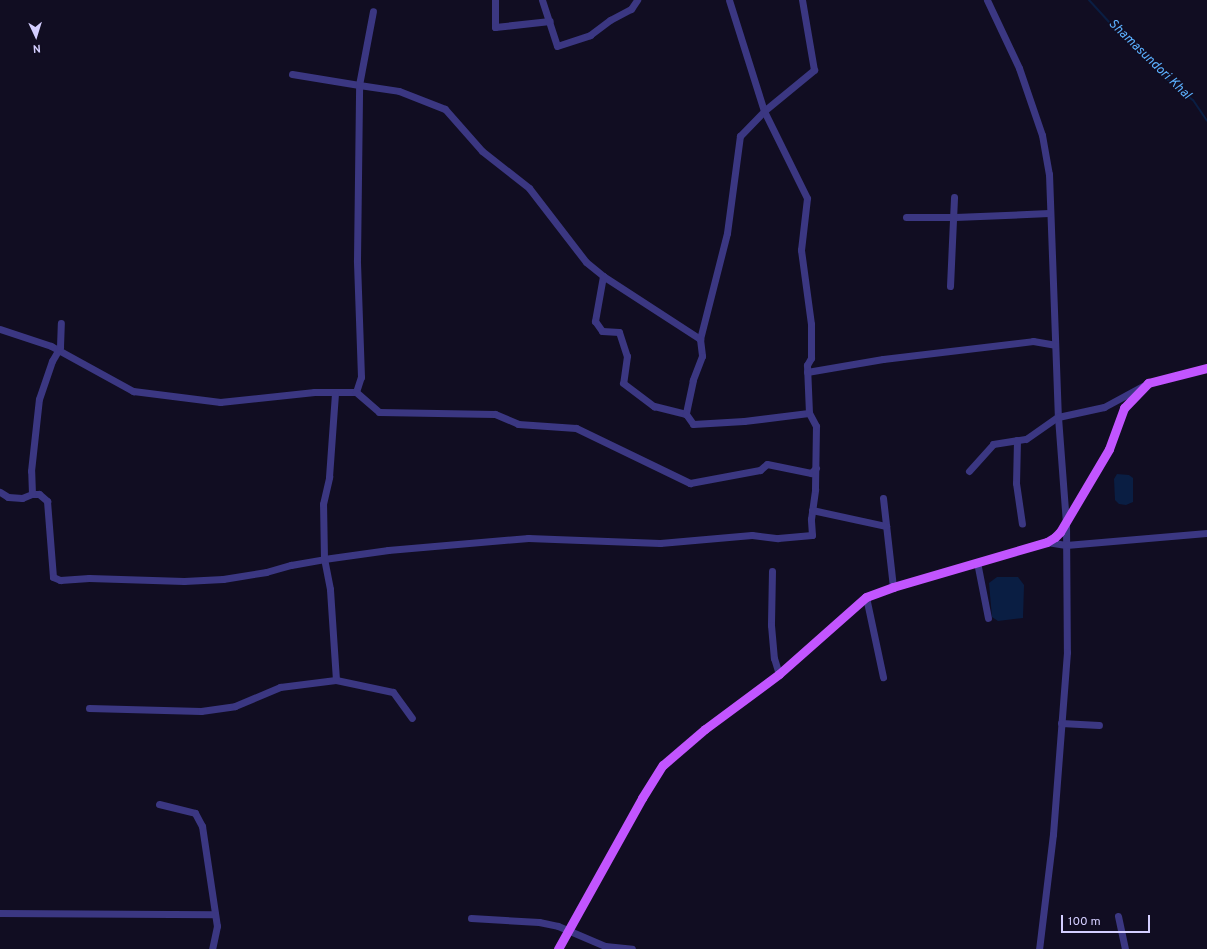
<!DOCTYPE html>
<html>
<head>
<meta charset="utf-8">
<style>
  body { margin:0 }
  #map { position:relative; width:1207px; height:949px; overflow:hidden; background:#110d22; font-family:Overpass,sans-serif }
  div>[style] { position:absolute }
  .water>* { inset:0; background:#0a1e43 }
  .stream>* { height:2px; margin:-1px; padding:0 1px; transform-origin:1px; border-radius:1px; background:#0a1e43 }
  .minor>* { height:7px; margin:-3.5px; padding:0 3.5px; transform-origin:3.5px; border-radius:3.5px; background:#3b3782 }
  .major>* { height:9px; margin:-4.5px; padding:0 4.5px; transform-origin:4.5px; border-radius:4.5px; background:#c255ff }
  span { translate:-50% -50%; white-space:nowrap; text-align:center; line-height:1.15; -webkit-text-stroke:3px #110d22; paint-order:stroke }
  .water-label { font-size:13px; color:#5cb1ff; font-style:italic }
  .north { position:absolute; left:16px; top:16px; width:40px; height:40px; -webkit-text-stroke:3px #110d22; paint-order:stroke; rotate:176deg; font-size:11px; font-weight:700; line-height:16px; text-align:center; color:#d4ceff }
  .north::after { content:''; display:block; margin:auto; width:14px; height:18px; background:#d4ceff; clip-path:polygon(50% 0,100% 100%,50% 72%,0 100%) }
  .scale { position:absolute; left:1061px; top:915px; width:89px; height:18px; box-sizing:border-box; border:2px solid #d4ceff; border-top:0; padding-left:5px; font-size:12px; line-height:14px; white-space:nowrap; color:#d4ceff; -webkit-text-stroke:3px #110d22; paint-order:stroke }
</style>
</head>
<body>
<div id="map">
  <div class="water">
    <div style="clip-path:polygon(1117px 474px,1129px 475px,1133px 478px,1133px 502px,1126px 505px,1119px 504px,1115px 500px,1114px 479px)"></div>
    <div style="clip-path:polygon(997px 577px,1018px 577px,1024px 585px,1023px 618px,998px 621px,992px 617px,989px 583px)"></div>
  </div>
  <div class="stream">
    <div style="left:1089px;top:0;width:47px;rotate:47.6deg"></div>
    <div style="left:1121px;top:35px;width:65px;rotate:43.8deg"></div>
    <div style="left:1168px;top:80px;width:32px;rotate:39deg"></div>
    <div style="left:1193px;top:100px;width:25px;rotate:56deg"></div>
  </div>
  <div class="minor">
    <div style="left:495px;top:0;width:27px;rotate:90deg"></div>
    <div style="left:495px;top:27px;width:55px;rotate:-6.2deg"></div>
    <div style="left:542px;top:0;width:48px;rotate:71.9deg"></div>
    <div style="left:557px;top:46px;width:35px;rotate:-18deg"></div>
    <div style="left:590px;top:35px;width:25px;rotate:-37deg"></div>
    <div style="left:610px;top:20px;width:24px;rotate:-28deg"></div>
    <div style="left:631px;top:9px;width:11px;rotate:-56deg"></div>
    <div style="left:987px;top:0;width:75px;rotate:64.8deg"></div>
    <div style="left:1019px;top:68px;width:71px;rotate:71.1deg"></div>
    <div style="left:1042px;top:135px;width:40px;rotate:80deg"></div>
    <div style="left:1049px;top:174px;width:243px;rotate:87.9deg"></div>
    <div style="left:1058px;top:417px;width:106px;rotate:85.7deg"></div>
    <div style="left:1066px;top:523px;width:129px;rotate:89.6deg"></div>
    <div style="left:1067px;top:652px;width:183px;rotate:94.4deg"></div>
    <div style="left:1053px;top:834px;width:116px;rotate:96.9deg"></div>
    <div style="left:292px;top:74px;width:68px;rotate:9.3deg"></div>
    <div style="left:359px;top:85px;width:75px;rotate:-79.3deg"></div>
    <div style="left:906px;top:217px;width:49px"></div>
    <div style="left:955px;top:217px;width:94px;rotate:-2.4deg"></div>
    <div style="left:603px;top:276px;width:46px;rotate:100.1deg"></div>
    <div style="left:595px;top:321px;width:12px;rotate:55deg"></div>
    <div style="left:602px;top:331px;width:17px;rotate:3deg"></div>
    <div style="left:619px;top:332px;width:25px;rotate:72deg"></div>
    <div style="left:627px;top:356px;width:27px;rotate:98deg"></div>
    <div style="left:623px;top:383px;width:39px;rotate:37deg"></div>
    <div style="left:654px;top:406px;width:33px;rotate:14deg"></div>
    <div style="left:950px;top:286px;width:89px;rotate:-87.4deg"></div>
    <div style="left:0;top:329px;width:54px;rotate:18.4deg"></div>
    <div style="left:51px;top:346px;width:94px;rotate:28.8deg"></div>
    <div style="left:133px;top:391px;width:88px;rotate:7.2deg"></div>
    <div style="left:220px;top:402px;width:95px;rotate:-6.1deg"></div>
    <div style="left:314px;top:392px;width:42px"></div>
    <div style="left:356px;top:392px;width:16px;rotate:-72deg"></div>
    <div style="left:361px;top:377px;width:117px;rotate:-92deg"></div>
    <div style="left:357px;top:260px;width:175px;rotate:-89.3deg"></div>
    <div style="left:359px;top:85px;width:40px;rotate:8.5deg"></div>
    <div style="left:399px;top:91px;width:49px;rotate:21.4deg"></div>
    <div style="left:445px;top:109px;width:56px;rotate:48.6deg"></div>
    <div style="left:482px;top:151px;width:60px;rotate:38.2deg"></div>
    <div style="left:529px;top:188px;width:93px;rotate:52.4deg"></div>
    <div style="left:586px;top:262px;width:22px;rotate:39deg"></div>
    <div style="left:603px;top:276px;width:116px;rotate:33deg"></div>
    <div style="left:700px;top:339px;width:109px;rotate:-75.7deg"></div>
    <div style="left:727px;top:233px;width:98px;rotate:-82.4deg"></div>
    <div style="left:740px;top:136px;width:35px;rotate:-46deg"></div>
    <div style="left:764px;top:111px;width:116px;rotate:-107.5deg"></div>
    <div style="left:700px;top:339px;width:17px;rotate:83deg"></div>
    <div style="left:702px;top:356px;width:26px;rotate:111deg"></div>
    <div style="left:693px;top:380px;width:35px;rotate:102deg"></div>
    <div style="left:686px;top:414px;width:12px;rotate:55deg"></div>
    <div style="left:693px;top:424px;width:51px;rotate:-3.4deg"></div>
    <div style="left:744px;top:421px;width:65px;rotate:-7deg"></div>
    <div style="left:807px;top:372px;width:77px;rotate:-9.7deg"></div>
    <div style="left:883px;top:359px;width:151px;rotate:-6.8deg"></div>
    <div style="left:1033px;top:341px;width:22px;rotate:10deg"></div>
    <div style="left:356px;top:392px;width:30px;rotate:41deg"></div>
    <div style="left:379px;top:412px;width:116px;rotate:1deg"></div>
    <div style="left:495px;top:414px;width:25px;rotate:23deg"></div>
    <div style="left:518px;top:424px;width:58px;rotate:3.9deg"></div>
    <div style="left:576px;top:428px;width:127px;rotate:25.8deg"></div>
    <div style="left:690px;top:483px;width:71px;rotate:-10.5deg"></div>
    <div style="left:760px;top:470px;width:9px;rotate:-41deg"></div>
    <div style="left:767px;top:464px;width:45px;rotate:11.6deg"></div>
    <div style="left:811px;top:473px;width:7px;rotate:-45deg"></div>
    <div style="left:1017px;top:440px;width:43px;rotate:91.3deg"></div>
    <div style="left:1016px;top:483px;width:41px;rotate:81.7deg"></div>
    <div style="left:969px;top:471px;width:36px;rotate:-48deg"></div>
    <div style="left:993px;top:444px;width:33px;rotate:-9deg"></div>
    <div style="left:1026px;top:439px;width:39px;rotate:-35deg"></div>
    <div style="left:1058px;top:417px;width:47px;rotate:-12.3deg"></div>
    <div style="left:1104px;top:407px;width:44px;rotate:-28.3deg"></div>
    <div style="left:0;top:492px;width:9px;rotate:32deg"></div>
    <div style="left:8px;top:497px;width:14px;rotate:4deg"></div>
    <div style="left:22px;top:498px;width:11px;rotate:-22deg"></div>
    <div style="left:32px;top:494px;width:7px"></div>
    <div style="left:39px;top:494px;width:11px;rotate:41deg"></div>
    <div style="left:47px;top:501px;width:76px;rotate:85.5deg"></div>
    <div style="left:53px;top:577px;width:8px;rotate:23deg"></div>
    <div style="left:60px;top:580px;width:29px;rotate:-4deg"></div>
    <div style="left:89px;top:578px;width:95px;rotate:1.8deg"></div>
    <div style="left:184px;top:581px;width:39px;rotate:-3deg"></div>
    <div style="left:223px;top:579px;width:44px;rotate:-9.2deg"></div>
    <div style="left:266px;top:572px;width:26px;rotate:-16deg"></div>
    <div style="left:291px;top:565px;width:34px;rotate:-10deg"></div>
    <div style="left:324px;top:559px;width:65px;rotate:-8deg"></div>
    <div style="left:388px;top:550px;width:141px;rotate:-4.9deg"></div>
    <div style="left:528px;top:538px;width:132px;rotate:2.2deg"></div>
    <div style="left:660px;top:543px;width:92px;rotate:-5deg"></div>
    <div style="left:752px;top:535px;width:26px;rotate:7deg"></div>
    <div style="left:778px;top:538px;width:34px;rotate:-5deg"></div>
    <div style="left:812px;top:535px;width:16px;rotate:-94deg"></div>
    <div style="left:811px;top:519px;width:30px;rotate:-82deg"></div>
    <div style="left:815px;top:489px;width:63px;rotate:-89.1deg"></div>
    <div style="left:816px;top:426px;width:15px;rotate:-118deg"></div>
    <div style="left:809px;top:413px;width:48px;rotate:-92.4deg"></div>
    <div style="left:807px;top:365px;width:8px;rotate:-60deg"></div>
    <div style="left:811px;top:358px;width:34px;rotate:-90deg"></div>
    <div style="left:811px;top:324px;width:75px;rotate:-97.7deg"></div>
    <div style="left:801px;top:250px;width:52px;rotate:-83.4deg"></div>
    <div style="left:807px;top:198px;width:97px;rotate:-116.3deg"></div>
    <div style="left:764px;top:111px;width:65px;rotate:-39.4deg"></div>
    <div style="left:814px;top:70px;width:71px;rotate:-99.7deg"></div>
    <div style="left:32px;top:494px;width:23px;rotate:-92deg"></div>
    <div style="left:31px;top:471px;width:72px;rotate:-83.7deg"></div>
    <div style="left:39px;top:399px;width:40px;rotate:-71.1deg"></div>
    <div style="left:52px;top:361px;width:16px;rotate:-60deg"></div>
    <div style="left:60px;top:347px;width:24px;rotate:-88deg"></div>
    <div style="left:883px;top:498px;width:90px;rotate:83.6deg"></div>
    <div style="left:812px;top:510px;width:76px;rotate:12.2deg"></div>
    <div style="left:1047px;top:542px;width:19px;rotate:9deg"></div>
    <div style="left:1066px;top:545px;width:142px;rotate:-4.9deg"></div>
    <div style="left:977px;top:562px;width:57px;rotate:78.9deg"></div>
    <div style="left:772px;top:571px;width:54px;rotate:91.1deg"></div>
    <div style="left:771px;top:625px;width:33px;rotate:85deg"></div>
    <div style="left:774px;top:658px;width:17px;rotate:73deg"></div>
    <div style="left:866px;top:597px;width:82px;rotate:78deg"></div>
    <div style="left:336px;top:680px;width:58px;rotate:11.9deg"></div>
    <div style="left:393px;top:692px;width:32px;rotate:54deg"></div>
    <div style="left:89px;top:708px;width:112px;rotate:1.5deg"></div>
    <div style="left:201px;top:711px;width:34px;rotate:-8deg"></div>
    <div style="left:235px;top:706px;width:49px;rotate:-22.9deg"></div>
    <div style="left:280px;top:687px;width:56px;rotate:-7.1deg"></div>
    <div style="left:336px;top:680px;width:91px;rotate:-93.8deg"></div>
    <div style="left:330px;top:589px;width:31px;rotate:-101deg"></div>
    <div style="left:324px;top:559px;width:55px;rotate:-91deg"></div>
    <div style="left:323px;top:504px;width:28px;rotate:-77deg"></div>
    <div style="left:329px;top:477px;width:84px;rotate:-85.9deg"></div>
    <div style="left:1061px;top:723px;width:38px;rotate:3deg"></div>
    <div style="left:159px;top:804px;width:37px;rotate:14deg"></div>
    <div style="left:195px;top:813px;width:15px;rotate:62deg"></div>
    <div style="left:202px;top:826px;width:101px;rotate:81.5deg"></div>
    <div style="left:217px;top:926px;width:24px;rotate:102deg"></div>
    <div style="left:0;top:913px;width:215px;rotate:0.3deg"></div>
    <div style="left:1118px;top:916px;width:34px;rotate:78deg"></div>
    <div style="left:471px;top:918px;width:68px;rotate:3.4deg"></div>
    <div style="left:539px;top:922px;width:19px;rotate:12deg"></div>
    <div style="left:558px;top:926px;width:51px;rotate:23.1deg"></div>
    <div style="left:605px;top:946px;width:27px;rotate:6deg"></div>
  </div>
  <div class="major">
    <div style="left:558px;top:949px;width:173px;rotate:-60.9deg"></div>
    <div style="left:642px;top:798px;width:39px;rotate:-58deg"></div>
    <div style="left:663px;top:765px;width:55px;rotate:-40.6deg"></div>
    <div style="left:705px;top:729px;width:92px;rotate:-36.6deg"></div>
    <div style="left:779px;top:674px;width:116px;rotate:-41.5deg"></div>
    <div style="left:866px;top:597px;width:29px;rotate:-20deg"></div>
    <div style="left:893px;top:587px;width:160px;rotate:-16.3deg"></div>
    <div style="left:1047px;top:542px;width:9px;rotate:-32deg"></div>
    <div style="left:1055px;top:537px;width:7px;rotate:-45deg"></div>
    <div style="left:1060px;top:532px;width:96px;rotate:-59.4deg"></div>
    <div style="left:1109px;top:449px;width:44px;rotate:-69.9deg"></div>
    <div style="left:1124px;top:408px;width:35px;rotate:-46deg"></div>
    <div style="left:1148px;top:383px;width:61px;rotate:-14.3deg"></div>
  </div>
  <div class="water-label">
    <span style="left:1149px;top:60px;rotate:44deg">Shamasundori Khal</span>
  </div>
  <div class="north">N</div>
  <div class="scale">100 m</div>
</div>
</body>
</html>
